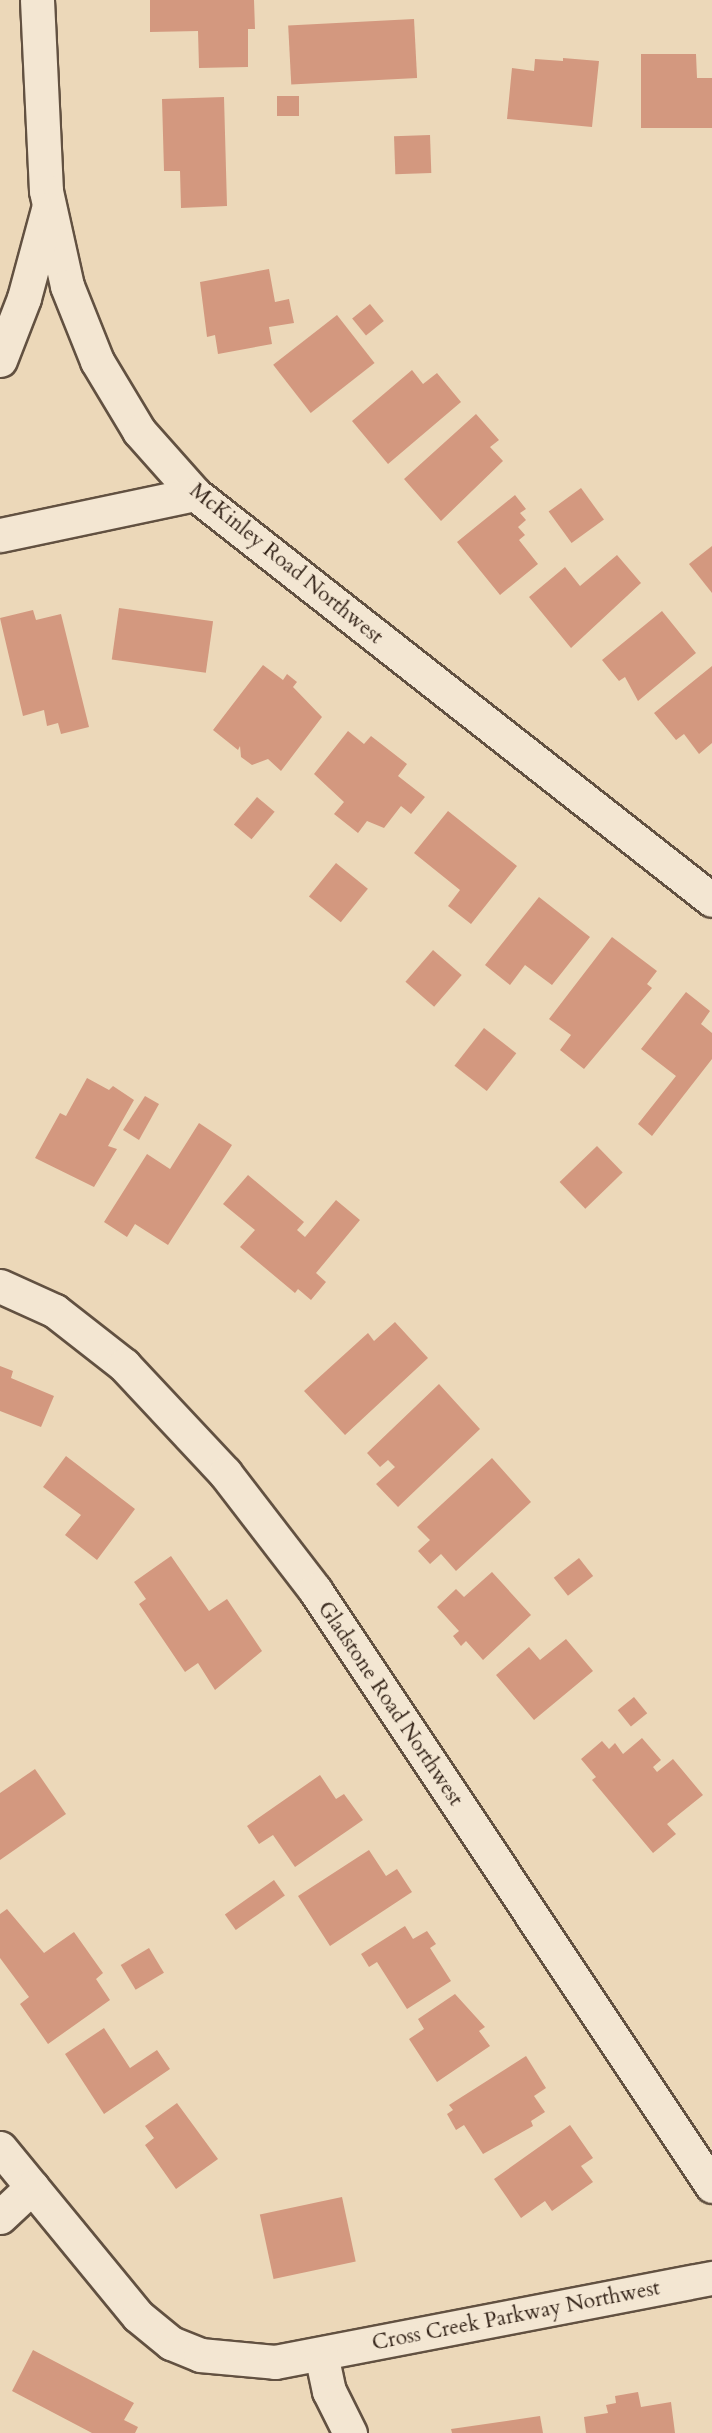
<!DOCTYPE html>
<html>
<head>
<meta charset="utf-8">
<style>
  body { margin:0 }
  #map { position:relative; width:712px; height:2433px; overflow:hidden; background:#ecd8b9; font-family:Cardo,serif }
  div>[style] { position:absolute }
  .building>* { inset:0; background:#d3987f; transform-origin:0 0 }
  .roads { filter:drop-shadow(2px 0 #625141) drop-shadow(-2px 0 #625141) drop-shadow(0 2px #625141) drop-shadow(0 -2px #625141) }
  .street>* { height:33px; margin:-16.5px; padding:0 16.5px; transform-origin:16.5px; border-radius:16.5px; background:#f3e6d2 }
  span { translate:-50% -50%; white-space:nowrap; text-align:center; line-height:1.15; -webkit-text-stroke:5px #f3e6d2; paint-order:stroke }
  .street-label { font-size:21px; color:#342419 }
</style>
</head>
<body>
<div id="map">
  <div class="building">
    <div style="clip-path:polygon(150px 0,254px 0,255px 29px,248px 29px,248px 67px,199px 68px,198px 31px,150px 32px)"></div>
    <div style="left:414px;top:19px;width:59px;height:126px;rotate:87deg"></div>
    <div style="clip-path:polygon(641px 54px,696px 54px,697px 78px,712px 78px,712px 128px,641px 128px)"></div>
    <div style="clip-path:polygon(563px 58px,599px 61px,592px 127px,507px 119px,512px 68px,534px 71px,535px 59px,563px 61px)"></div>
    <div style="left:277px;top:96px;width:22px;height:20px"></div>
    <div style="clip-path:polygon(224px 97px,227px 206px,181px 208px,180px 171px,164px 171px,162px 99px)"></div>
    <div style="left:430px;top:135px;width:38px;height:36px;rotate:88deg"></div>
    <div style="clip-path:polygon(269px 269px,275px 302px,289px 299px,294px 323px,269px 327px,272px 344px,218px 354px,215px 335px,207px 337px,200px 282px)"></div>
    <div style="left:370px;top:304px;width:22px;height:23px;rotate:51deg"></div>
    <div style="left:337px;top:315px;width:61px;height:81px;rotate:52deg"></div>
    <div style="clip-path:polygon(412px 370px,423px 384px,437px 373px,461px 402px,388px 464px,352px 421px)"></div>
    <div style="clip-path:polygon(476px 414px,499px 440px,490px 447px,503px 461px,441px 521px,404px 479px)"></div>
    <div style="left:581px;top:488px;width:39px;height:40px;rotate:54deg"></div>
    <div style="clip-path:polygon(515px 495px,526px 509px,520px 513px,526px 520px,518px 527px,525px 535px,519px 540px,538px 564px,500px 595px,457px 542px)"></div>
    <div style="clip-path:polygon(712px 546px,712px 593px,689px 564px)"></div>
    <div style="clip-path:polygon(617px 555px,641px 583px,571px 648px,529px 597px,565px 567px,580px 586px)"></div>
    <div style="left:119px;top:608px;width:95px;height:52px;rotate:8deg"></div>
    <div style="clip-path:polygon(33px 610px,36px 620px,61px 614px,89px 727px,61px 734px,58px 723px,47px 726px,44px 710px,23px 716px,0 618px)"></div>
    <div style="clip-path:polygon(662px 611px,696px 653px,638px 701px,625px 677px,619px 681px,602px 660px)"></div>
    <div style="clip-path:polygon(263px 665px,283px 680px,287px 674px,297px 682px,293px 687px,322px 717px,281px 771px,268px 759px,252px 765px,241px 757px,240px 746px,238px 750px,213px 730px)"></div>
    <div style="clip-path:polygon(712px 666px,712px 743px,699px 754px,684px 734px,676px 740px,654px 713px)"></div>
    <div style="clip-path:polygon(348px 731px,364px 744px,371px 736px,407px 764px,398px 776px,425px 797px,411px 814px,401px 806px,384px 828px,367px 821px,358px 833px,334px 814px,344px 802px,314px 774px)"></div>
    <div style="left:257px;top:797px;width:23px;height:36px;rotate:40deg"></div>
    <div style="clip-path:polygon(448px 811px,517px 866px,471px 924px,448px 906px,460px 890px,414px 853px)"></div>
    <div style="left:336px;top:863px;width:41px;height:43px;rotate:39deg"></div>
    <div style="clip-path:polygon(539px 897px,590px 937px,552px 985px,525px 965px,510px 985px,485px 965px)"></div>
    <div style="clip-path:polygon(612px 937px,657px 971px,647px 984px,652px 988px,584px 1069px,560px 1050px,571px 1035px,549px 1019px)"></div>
    <div style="left:433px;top:950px;width:38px;height:42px;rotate:41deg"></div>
    <div style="clip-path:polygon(686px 992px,710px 1011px,701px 1024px,712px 1033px,712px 1059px,652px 1136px,638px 1124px,676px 1076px,641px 1049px)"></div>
    <div style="left:484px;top:1028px;width:41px;height:48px;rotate:38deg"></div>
    <div style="clip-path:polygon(87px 1078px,109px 1090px,113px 1086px,134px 1100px,108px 1146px,117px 1149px,94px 1187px,35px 1158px,60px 1113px,66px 1116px)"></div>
    <div style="clip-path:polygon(145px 1096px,159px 1104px,139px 1140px,123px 1130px)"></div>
    <div style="clip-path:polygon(199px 1123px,232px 1145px,168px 1245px,135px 1224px,127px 1237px,104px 1222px,147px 1154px,170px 1169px)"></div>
    <div style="left:597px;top:1146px;width:37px;height:52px;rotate:46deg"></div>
    <div style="clip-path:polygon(248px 1175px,304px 1222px,297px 1230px,305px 1237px,336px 1200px,360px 1220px,316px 1273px,326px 1282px,311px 1300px,298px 1289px,295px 1293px,240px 1247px,255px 1230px,223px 1204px)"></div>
    <div style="clip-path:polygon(395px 1322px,428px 1358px,345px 1435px,304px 1391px,368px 1333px,374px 1341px)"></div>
    <div style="clip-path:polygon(0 1366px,13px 1371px,11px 1378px,54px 1396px,41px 1427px,0 1411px)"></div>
    <div style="clip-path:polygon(439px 1384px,480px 1429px,398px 1507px,376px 1484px,395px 1467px,388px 1460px,380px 1467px,367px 1453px)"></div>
    <div style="clip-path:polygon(66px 1456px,135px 1509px,97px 1560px,65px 1535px,81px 1515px,43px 1487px)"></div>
    <div style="clip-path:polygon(492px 1458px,531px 1502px,456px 1571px,441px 1554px,430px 1564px,418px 1551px,430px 1540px,417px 1527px)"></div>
    <div style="clip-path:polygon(171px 1556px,209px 1611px,227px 1599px,262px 1651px,215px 1690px,198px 1663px,185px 1672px,139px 1604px,146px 1599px,134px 1582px)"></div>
    <div style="left:579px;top:1558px;width:23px;height:32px;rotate:52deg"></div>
    <div style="clip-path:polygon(492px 1572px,531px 1615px,483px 1660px,466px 1641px,461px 1646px,453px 1636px,459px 1631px,437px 1607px,456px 1589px,464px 1597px)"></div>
    <div style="clip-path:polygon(566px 1639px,593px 1671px,534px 1720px,496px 1675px,529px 1647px,540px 1660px)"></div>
    <div style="left:634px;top:1697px;width:21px;height:21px;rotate:51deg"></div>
    <div style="clip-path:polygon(642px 1738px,661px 1760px,653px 1767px,657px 1772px,673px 1759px,703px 1795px,667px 1824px,676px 1834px,653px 1853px,592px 1780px,596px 1777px,581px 1759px,602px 1741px,609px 1749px,615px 1743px,623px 1754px)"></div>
    <div style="clip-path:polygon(35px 1769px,66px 1814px,0 1860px,0 1793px)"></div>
    <div style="clip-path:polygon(320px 1775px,336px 1799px,344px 1794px,363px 1820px,295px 1867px,273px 1835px,259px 1844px,247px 1826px)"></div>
    <div style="clip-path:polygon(369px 1850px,386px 1876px,397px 1869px,412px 1892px,330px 1946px,298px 1896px)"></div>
    <div style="left:274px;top:1880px;width:19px;height:60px;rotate:55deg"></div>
    <div style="clip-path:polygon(7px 1909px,44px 1953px,74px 1932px,103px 1973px,96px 1979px,110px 2000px,48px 2044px,20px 2004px,29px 1997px,0 1958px,0 1914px)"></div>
    <div style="clip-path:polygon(405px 1926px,413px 1939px,427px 1931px,436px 1944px,430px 1948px,451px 1981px,407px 2009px,377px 1962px,369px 1967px,361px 1954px)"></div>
    <div style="left:149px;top:1948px;width:29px;height:33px;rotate:59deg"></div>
    <div style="clip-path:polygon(455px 1994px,485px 2027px,479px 2031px,490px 2046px,437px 2082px,409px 2039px,424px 2029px,418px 2019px)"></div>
    <div style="clip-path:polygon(104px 2028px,130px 2068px,157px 2050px,170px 2069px,104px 2114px,65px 2054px)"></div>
    <div style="clip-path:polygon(526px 2056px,546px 2088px,534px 2096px,545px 2112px,531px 2121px,533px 2126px,483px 2154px,464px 2125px,456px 2130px,447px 2114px,453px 2110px,449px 2105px)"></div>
    <div style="clip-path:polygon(177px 2103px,218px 2159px,176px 2189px,145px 2145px,154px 2138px,145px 2126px)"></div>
    <div style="clip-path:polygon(570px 2125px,593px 2158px,581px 2166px,593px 2182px,552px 2211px,545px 2201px,521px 2218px,494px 2179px)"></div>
    <div style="left:342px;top:2197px;width:66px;height:84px;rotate:78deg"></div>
    <div style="clip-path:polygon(33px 2350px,134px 2403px,124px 2420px,138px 2427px,135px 2433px,92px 2433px,12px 2391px)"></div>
    <div style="clip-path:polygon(638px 2392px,641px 2407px,671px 2402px,675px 2433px,586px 2433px,584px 2417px,608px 2413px,606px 2405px,616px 2403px,615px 2396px)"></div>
    <div style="clip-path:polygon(540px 2416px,543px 2433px,452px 2433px,451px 2429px)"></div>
  </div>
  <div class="roads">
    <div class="street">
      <div style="left:37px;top:0;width:191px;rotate:87.3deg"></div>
      <div style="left:46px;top:191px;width:97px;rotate:77.5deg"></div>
      <div style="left:67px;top:286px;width:81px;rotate:68.2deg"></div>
      <div style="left:97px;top:361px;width:82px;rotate:59deg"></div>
      <div style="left:139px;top:431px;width:84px;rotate:48.4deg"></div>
      <div style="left:195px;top:494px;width:657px;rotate:38.14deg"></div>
      <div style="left:0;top:360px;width:66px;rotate:-68.8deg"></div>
      <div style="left:24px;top:298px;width:92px;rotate:-74.9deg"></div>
      <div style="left:0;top:535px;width:199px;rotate:-11.9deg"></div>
      <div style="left:0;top:1286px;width:60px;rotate:24.4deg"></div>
      <div style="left:55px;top:1311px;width:88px;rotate:38deg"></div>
      <div style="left:124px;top:1365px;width:148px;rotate:46.9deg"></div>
      <div style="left:225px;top:1473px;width:148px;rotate:52.4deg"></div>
      <div style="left:315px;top:1590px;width:716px;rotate:56.33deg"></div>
      <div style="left:0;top:2148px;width:217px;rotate:50.6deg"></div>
      <div style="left:138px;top:2316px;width:43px;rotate:39.3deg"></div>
      <div style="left:171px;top:2343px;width:31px;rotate:22deg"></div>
      <div style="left:200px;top:2355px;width:75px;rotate:5.3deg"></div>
      <div style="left:275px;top:2362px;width:445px;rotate:-10.9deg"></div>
      <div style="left:0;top:2217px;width:44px;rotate:-43.2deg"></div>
      <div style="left:321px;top:2354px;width:38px;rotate:78deg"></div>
      <div style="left:329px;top:2391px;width:47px;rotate:63.4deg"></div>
    </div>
  </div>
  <div class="street-label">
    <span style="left:286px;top:564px;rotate:39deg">McKinley Road Northwest</span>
    <span style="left:390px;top:1704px;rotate:56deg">Gladstone Road Northwest</span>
    <span style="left:516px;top:2316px;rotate:-11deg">Cross Creek Parkway Northwest</span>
  </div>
</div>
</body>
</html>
